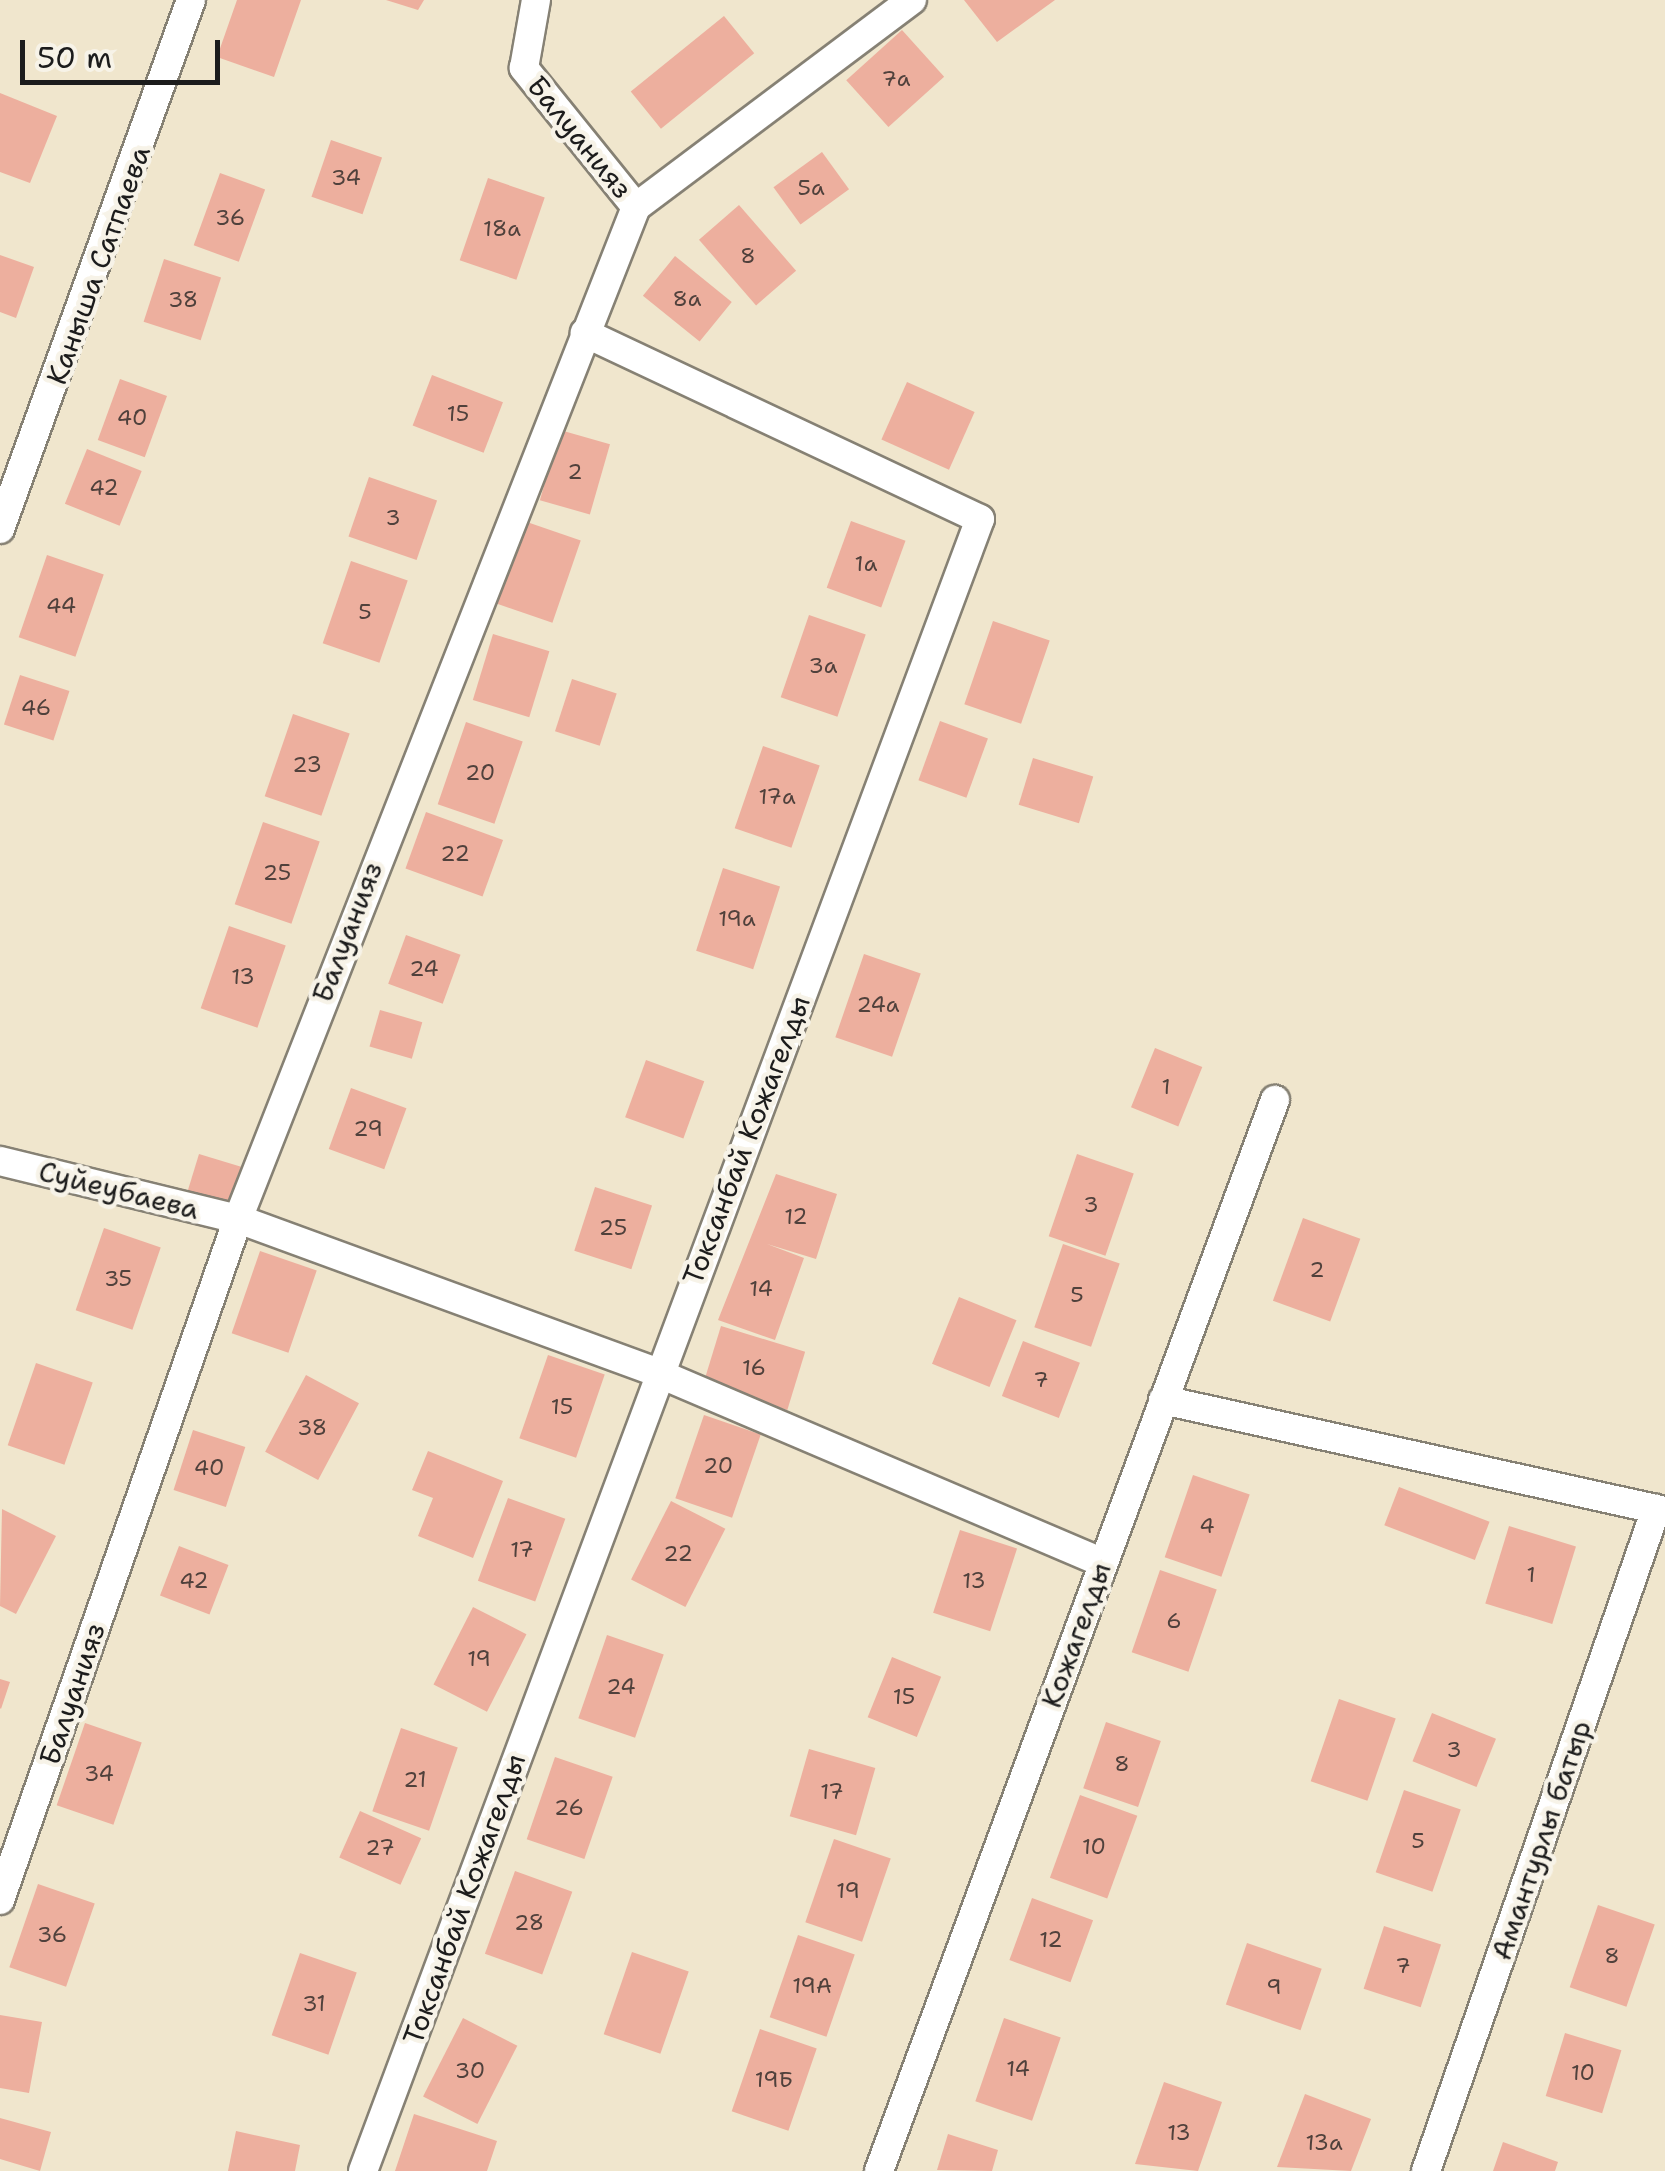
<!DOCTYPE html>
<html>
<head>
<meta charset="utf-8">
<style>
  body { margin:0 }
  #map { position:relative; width:1665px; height:2171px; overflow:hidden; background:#f0e6cd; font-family:"Shantell Sans",sans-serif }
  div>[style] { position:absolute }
  .building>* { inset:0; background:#edaf9e; transform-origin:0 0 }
  .roads { filter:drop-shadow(2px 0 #868174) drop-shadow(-2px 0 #868174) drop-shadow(0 2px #868174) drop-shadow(0 -2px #868174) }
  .minor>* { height:28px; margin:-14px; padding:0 14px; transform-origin:14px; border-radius:14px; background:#fff }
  span { translate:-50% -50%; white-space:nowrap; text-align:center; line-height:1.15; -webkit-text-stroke:9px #f7f3e8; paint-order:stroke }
  .number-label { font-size:22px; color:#50413c }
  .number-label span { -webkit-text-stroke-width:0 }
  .street-label { font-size:28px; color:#1c1c1c }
  .scale { position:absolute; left:20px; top:40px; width:200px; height:45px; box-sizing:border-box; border:5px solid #1c1c1c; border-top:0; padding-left:12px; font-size:30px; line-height:35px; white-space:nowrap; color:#1c1c1c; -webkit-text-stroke:8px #f7f3e8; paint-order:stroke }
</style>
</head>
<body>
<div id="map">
  <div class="building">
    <div style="clip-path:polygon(237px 0,301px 0,274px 77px,217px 57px)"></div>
    <div style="clip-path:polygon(386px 0,424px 0,418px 10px)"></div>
    <div style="clip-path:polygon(964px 0,1055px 0,997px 42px)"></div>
    <div style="left:724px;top:16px;width:48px;height:120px;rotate:51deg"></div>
    <div style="left:902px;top:30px;width:63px;height:75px;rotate:48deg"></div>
    <div style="clip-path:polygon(0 93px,57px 116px,30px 183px,0 172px)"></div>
    <div style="left:331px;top:140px;width:54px;height:60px;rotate:19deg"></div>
    <div style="left:822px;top:152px;width:46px;height:60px;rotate:54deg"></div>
    <div style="left:220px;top:173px;width:48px;height:77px;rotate:20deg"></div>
    <div style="left:488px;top:178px;width:60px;height:87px;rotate:19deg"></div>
    <div style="left:739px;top:205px;width:87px;height:53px;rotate:49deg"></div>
    <div style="clip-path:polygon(0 255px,34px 267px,16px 318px,0 312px)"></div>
    <div style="left:675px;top:256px;width:73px;height:51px;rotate:39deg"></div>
    <div style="left:164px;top:259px;width:60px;height:66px;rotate:18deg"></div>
    <div style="left:432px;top:375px;width:76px;height:54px;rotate:21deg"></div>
    <div style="left:120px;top:379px;width:50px;height:65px;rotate:20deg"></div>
    <div style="left:907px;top:382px;width:74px;height:63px;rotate:24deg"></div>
    <div style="left:560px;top:430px;width:52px;height:73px;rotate:16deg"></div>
    <div style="left:87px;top:449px;width:59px;height:59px;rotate:22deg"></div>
    <div style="left:369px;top:477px;width:72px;height:63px;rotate:19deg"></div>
    <div style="left:524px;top:521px;width:60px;height:87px;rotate:19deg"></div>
    <div style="left:851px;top:521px;width:58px;height:71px;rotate:20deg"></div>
    <div style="left:47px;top:555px;width:60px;height:87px;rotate:19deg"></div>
    <div style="left:351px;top:561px;width:60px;height:87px;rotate:19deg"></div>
    <div style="left:809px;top:615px;width:60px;height:87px;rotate:19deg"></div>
    <div style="left:993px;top:621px;width:60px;height:88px;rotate:19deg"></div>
    <div style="left:493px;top:634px;width:59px;height:69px;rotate:17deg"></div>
    <div style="left:20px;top:675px;width:52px;height:52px;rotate:18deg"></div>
    <div style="left:572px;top:679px;width:47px;height:55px;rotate:18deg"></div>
    <div style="left:293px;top:714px;width:60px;height:87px;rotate:19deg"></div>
    <div style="left:940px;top:721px;width:51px;height:63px;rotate:20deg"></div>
    <div style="left:466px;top:722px;width:60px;height:87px;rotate:19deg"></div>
    <div style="left:763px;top:746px;width:60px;height:87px;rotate:19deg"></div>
    <div style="left:1033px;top:758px;width:63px;height:49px;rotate:17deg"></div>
    <div style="left:426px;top:812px;width:82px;height:60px;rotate:20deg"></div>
    <div style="left:263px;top:822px;width:60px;height:87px;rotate:19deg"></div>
    <div style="left:723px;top:868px;width:60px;height:87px;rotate:18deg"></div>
    <div style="left:229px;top:926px;width:60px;height:87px;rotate:19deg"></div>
    <div style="left:406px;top:935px;width:58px;height:52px;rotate:20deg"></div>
    <div style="left:864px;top:954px;width:60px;height:88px;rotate:19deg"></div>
    <div style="left:380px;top:1010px;width:44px;height:38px;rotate:16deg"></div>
    <div style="left:1155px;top:1048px;width:51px;height:64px;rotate:22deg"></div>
    <div style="left:646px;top:1060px;width:62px;height:61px;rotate:20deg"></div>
    <div style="left:351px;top:1088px;width:59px;height:65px;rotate:20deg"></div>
    <div style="left:199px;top:1154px;width:44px;height:39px;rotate:17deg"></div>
    <div style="left:1077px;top:1154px;width:60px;height:87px;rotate:19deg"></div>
    <div style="clip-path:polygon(776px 1174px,837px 1194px,816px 1259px,767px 1244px,804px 1258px,775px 1340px,718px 1320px)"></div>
    <div style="left:595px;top:1187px;width:60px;height:67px;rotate:18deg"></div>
    <div style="left:1303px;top:1218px;width:61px;height:88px;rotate:20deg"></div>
    <div style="left:104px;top:1228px;width:60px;height:87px;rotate:19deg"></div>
    <div style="left:1063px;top:1244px;width:60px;height:88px;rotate:19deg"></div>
    <div style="left:260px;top:1251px;width:60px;height:87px;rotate:19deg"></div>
    <div style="left:959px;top:1297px;width:62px;height:72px;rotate:22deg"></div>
    <div style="left:721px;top:1326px;width:88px;height:61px;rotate:17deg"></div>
    <div style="left:1023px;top:1341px;width:61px;height:59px;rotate:21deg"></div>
    <div style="left:548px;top:1355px;width:60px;height:88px;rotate:19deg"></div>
    <div style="left:36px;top:1363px;width:60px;height:87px;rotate:19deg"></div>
    <div style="left:306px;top:1375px;width:60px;height:87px;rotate:28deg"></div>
    <div style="left:704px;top:1415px;width:60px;height:88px;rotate:19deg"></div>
    <div style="left:193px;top:1430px;width:55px;height:63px;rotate:18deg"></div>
    <div style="clip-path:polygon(428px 1451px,503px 1481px,473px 1558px,418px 1536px,433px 1498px,412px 1490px)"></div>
    <div style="left:1193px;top:1475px;width:60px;height:87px;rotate:19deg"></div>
    <div style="left:1399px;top:1487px;width:97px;height:41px;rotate:21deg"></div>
    <div style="left:508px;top:1498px;width:61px;height:88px;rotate:20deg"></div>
    <div style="left:671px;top:1501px;width:61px;height:88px;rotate:27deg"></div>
    <div style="clip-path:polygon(2px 1509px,56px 1536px,16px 1614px,0 1606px)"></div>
    <div style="left:1509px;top:1526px;width:70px;height:81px;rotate:17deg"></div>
    <div style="left:960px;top:1530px;width:60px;height:87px;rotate:18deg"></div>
    <div style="left:179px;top:1546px;width:53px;height:53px;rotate:21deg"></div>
    <div style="left:1160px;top:1570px;width:60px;height:87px;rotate:19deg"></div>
    <div style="left:473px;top:1607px;width:60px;height:87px;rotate:27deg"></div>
    <div style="left:607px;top:1635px;width:60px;height:88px;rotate:19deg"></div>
    <div style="left:892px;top:1657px;width:53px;height:65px;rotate:22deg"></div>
    <div style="clip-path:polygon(0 1679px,10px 1682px,1px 1709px,0 1708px)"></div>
    <div style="left:1339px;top:1699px;width:60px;height:87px;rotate:19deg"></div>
    <div style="left:1432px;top:1713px;width:69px;height:52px;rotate:22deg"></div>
    <div style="left:1106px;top:1722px;width:58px;height:70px;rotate:19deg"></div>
    <div style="left:85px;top:1723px;width:60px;height:87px;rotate:19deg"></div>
    <div style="left:401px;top:1728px;width:60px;height:88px;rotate:19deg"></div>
    <div style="left:809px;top:1749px;width:69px;height:70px;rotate:16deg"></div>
    <div style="left:555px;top:1757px;width:61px;height:87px;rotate:19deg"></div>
    <div style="left:1404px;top:1790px;width:60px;height:87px;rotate:19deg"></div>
    <div style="left:1080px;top:1795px;width:61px;height:88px;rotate:20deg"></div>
    <div style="left:360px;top:1811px;width:67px;height:51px;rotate:24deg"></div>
    <div style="left:834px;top:1839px;width:60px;height:88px;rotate:19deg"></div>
    <div style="left:515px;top:1871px;width:61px;height:88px;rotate:20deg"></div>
    <div style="left:38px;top:1884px;width:60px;height:88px;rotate:19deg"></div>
    <div style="left:1032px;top:1898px;width:65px;height:66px;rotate:20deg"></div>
    <div style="left:1598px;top:1905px;width:60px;height:87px;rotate:19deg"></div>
    <div style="left:1384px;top:1926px;width:60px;height:66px;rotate:18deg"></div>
    <div style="left:798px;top:1935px;width:60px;height:87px;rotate:19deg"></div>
    <div style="left:1247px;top:1943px;width:79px;height:65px;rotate:19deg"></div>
    <div style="left:632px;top:1952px;width:60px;height:87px;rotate:19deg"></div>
    <div style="left:300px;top:1953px;width:60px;height:87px;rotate:19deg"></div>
    <div style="clip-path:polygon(0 2015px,42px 2022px,29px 2093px,0 2088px)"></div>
    <div style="left:463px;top:2018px;width:61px;height:88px;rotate:27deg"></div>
    <div style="left:1004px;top:2018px;width:60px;height:88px;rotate:19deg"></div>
    <div style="left:760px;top:2029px;width:60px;height:87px;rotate:19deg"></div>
    <div style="left:1565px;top:2033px;width:59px;height:66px;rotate:17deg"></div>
    <div style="clip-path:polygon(1164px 2082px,1222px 2102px,1198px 2171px,1135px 2164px)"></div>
    <div style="clip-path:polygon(1305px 2094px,1371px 2119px,1351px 2171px,1277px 2167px)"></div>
    <div style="clip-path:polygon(414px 2114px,497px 2141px,487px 2171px,395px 2171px)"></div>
    <div style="clip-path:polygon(0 2118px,51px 2132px,40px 2171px,0 2159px)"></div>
    <div style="clip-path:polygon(236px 2131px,300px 2145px,295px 2171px,228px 2171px)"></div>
    <div style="clip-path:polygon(948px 2134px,998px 2150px,992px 2171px,937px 2170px)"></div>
    <div style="clip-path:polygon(1503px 2142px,1558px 2162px,1555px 2171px,1493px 2171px)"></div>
  </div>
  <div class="roads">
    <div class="minor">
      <div style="left:636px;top:207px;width:345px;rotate:-36.9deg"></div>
      <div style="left:0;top:529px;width:562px;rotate:-70.15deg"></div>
      <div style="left:0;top:1161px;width:245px;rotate:13.7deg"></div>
      <div style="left:238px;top:1219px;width:447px;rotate:20.1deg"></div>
      <div style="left:658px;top:1373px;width:484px;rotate:23.1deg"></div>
      <div style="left:1163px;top:1400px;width:514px;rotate:12.47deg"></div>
      <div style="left:0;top:1900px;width:721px;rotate:-70.74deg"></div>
      <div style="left:238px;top:1219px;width:1087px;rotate:-68.53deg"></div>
      <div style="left:636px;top:207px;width:179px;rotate:-128.9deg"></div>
      <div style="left:524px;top:68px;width:69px;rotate:-80deg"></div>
      <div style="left:363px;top:2171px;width:1763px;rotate:-69.52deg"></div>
      <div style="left:980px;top:519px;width:437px;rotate:-154.8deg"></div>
      <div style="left:879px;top:2171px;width:1142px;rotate:-69.71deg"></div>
      <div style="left:1426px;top:2171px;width:701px;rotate:-70.84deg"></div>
    </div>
  </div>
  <div class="number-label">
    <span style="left:896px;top:79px">7а</span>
    <span style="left:346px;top:178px">34</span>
    <span style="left:811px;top:188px">5а</span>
    <span style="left:230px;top:218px">36</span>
    <span style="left:502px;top:229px">18а</span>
    <span style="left:748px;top:256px">8</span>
    <span style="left:687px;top:299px">8а</span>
    <span style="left:183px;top:300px">38</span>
    <span style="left:458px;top:414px">15</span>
    <span style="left:132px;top:418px">40</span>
    <span style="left:575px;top:472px">2</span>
    <span style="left:104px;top:488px">42</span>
    <span style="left:393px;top:518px">3</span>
    <span style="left:866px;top:564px">1а</span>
    <span style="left:61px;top:606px">44</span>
    <span style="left:365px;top:612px">5</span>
    <span style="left:823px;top:666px">3а</span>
    <span style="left:36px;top:708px">46</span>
    <span style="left:307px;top:765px">23</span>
    <span style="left:480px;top:773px">20</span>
    <span style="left:777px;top:797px">17а</span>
    <span style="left:455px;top:854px">22</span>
    <span style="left:277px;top:873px">25</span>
    <span style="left:737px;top:919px">19а</span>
    <span style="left:424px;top:969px">24</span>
    <span style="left:243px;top:977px">13</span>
    <span style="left:878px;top:1005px">24а</span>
    <span style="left:1166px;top:1087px">1</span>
    <span style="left:368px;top:1129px">29</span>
    <span style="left:1091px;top:1205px">3</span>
    <span style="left:796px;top:1217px">12</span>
    <span style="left:613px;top:1228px">25</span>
    <span style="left:1317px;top:1270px">2</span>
    <span style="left:118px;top:1279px">35</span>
    <span style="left:761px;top:1289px">14</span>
    <span style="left:1077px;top:1295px">5</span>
    <span style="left:754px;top:1368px">16</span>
    <span style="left:1041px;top:1380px">7</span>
    <span style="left:562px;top:1407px">15</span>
    <span style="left:312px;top:1428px">38</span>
    <span style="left:718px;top:1466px">20</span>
    <span style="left:209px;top:1468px">40</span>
    <span style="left:1207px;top:1526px">4</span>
    <span style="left:522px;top:1550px">17</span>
    <span style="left:678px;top:1554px">22</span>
    <span style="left:1531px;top:1575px">1</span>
    <span style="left:194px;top:1581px">42</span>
    <span style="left:974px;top:1581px">13</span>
    <span style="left:1174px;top:1621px">6</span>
    <span style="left:479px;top:1659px">19</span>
    <span style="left:621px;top:1687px">24</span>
    <span style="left:904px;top:1697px">15</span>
    <span style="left:1454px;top:1750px">3</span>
    <span style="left:1122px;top:1764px">8</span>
    <span style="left:99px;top:1774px">34</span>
    <span style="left:415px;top:1780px">21</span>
    <span style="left:832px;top:1792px">17</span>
    <span style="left:569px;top:1808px">26</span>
    <span style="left:1418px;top:1841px">5</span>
    <span style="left:1094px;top:1847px">10</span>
    <span style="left:380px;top:1848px">27</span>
    <span style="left:848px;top:1891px">19</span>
    <span style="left:529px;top:1923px">28</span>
    <span style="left:52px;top:1935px">36</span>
    <span style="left:1051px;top:1940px">12</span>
    <span style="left:1612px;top:1956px">8</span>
    <span style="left:1403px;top:1966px">7</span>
    <span style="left:812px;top:1986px">19А</span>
    <span style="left:1274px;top:1987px">9</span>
    <span style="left:314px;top:2004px">31</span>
    <span style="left:1018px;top:2069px">14</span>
    <span style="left:470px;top:2071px">30</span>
    <span style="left:1583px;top:2073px">10</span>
    <span style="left:774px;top:2080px">19Б</span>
    <span style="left:1179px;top:2133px">13</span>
    <span style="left:1324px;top:2143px">13а</span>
  </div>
  <div class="street-label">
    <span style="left:580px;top:137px;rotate:51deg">Балуанияз</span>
    <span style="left:98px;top:265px;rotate:-70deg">Каныша Сатпаева</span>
    <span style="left:347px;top:932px;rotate:-69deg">Балуанияз</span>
    <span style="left:746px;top:1140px;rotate:-69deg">Токсанбай Кожагелды</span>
    <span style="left:119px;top:1190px;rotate:14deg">Суйеубаева</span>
    <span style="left:1076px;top:1635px;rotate:-70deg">Кожагелды</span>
    <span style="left:72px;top:1694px;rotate:-71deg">Балуанияз</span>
    <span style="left:1541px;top:1840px;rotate:-71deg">Амантурлы батыр</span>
    <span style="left:464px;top:1899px;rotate:-70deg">Токсанбай Кожагелды</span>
  </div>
  <div class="scale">50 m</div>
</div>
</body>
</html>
